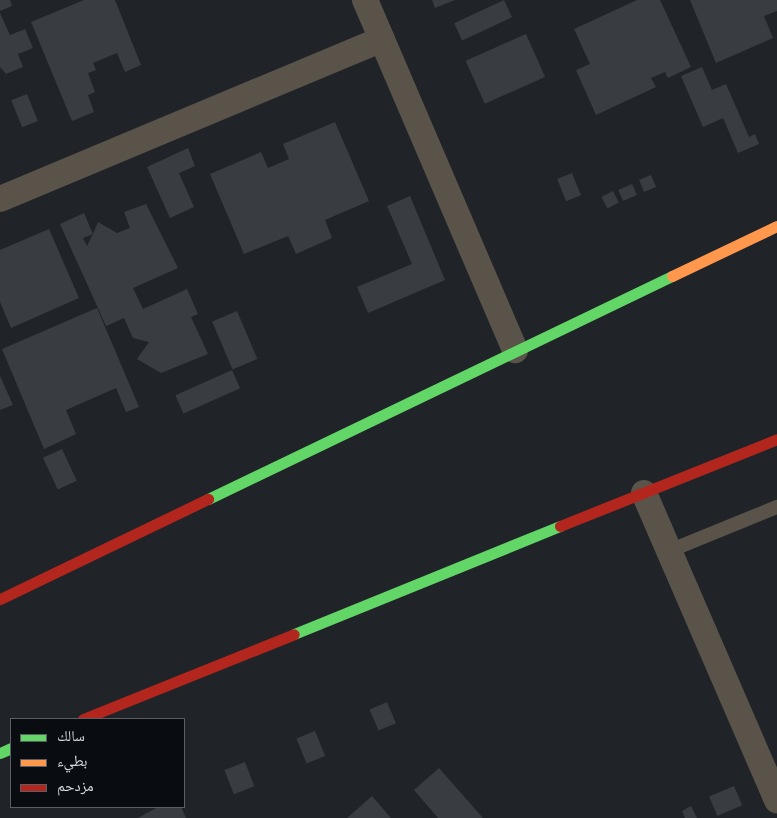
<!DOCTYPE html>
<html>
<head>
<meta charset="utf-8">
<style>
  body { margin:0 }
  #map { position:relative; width:777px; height:818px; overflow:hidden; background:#202428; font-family:Karla,"Noto Naskh Arabic",sans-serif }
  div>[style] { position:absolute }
  .building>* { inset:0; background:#393c40; transform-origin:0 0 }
  .lane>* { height:14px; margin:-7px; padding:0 7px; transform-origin:7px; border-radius:7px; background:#59534a }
  .street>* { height:26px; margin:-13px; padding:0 13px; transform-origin:13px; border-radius:13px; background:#59534a }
  .fast>* { height:11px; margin:-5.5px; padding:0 5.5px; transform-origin:5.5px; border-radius:5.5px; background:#63d668 }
  .slow>* { height:11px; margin:-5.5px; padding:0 5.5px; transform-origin:5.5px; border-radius:5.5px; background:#ff974d }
  .jam>* { height:11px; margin:-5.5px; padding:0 5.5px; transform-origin:5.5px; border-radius:5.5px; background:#b3261e }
  span { translate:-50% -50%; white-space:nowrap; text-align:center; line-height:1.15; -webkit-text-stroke:5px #090c10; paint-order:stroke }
  .legend { position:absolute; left:10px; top:718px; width:175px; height:90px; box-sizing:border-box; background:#090c10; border:1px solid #5b5f64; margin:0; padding:6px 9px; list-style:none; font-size:15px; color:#d7dbe1 }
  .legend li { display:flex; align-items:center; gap:10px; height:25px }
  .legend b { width:25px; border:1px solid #5b5f64 }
</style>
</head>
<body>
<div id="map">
  <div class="building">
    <div style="clip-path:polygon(0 0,10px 0,12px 6px,0 11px)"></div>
    <div style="clip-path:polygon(84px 0,115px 0,141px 65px,125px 72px,117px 53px,93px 63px,96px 70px,88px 73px,95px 92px,88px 95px,94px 112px,72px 121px,31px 22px)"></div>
    <div style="clip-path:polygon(432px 0,455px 0,435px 8px)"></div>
    <div style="left:504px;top:0;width:19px;height:55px;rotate:65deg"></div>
    <div style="clip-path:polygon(637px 0,660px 0,691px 67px,668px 78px,665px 72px,651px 78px,656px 87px,596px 115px,576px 70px,590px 64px,574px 29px)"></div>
    <div style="clip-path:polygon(690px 0,777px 0,777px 11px,764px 16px,773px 38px,716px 63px)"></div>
    <div style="clip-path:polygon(0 13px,10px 35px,25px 29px,33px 48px,18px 54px,23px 67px,6px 74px,0 67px)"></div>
    <div style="left:526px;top:34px;width:47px;height:66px;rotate:66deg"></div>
    <div style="clip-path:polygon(702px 67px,712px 90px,726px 84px,749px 137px,755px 134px,759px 144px,738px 153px,723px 118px,703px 127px,681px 76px)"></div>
    <div style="left:27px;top:94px;width:29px;height:17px;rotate:68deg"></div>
    <div style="clip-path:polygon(335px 122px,369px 201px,325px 220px,332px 238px,296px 254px,288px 236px,244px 254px,210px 174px,261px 152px,268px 168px,289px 159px,283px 144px)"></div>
    <div style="clip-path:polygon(188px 148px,195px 166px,179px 173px,194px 207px,170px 218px,147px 167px)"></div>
    <div style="left:572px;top:173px;width:24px;height:16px;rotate:68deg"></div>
    <div style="left:651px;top:175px;width:13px;height:13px;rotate:67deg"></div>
    <div style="left:632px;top:184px;width:12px;height:15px;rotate:66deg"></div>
    <div style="left:613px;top:191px;width:13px;height:13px;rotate:63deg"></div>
    <div style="clip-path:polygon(410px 196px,445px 280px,368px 313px,357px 287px,412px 264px,387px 206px)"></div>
    <div style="clip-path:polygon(evenodd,146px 204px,178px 268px,133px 288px,143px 309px,187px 289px,198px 314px,191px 317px,208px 354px,161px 373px,137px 359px,149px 342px,133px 338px,124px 318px,106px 326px,60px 224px,84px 213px,93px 234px,98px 222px,117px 233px,130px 228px,124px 212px,146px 204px,93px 234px,87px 246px,83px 238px,93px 234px)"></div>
    <div style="clip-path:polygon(49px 229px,79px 298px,11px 328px,0 302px,0 250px)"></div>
    <div style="clip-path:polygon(97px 308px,139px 407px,126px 412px,116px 388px,66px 410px,76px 434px,44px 449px,2px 349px)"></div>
    <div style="left:237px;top:311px;width:52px;height:27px;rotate:67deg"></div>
    <div style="left:232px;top:370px;width:20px;height:62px;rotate:66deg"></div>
    <div style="clip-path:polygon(0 376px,13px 405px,0 410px)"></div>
    <div style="left:62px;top:449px;width:35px;height:21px;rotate:65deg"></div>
    <div style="left:387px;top:702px;width:23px;height:19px;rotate:67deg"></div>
    <div style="left:315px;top:731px;width:27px;height:20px;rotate:68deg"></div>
    <div style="left:245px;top:762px;width:26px;height:22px;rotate:69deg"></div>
    <div style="clip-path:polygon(439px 768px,483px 818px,438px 818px,414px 790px)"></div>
    <div style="left:734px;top:786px;width:21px;height:27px;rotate:67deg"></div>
    <div style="clip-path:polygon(372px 796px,391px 818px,347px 818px)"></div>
    <div style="clip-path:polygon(691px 806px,697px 818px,685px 818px,682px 811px)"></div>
    <div style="clip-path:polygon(158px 807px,181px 807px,186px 818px,138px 818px)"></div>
  </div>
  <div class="lane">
    <div style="left:669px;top:551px;width:117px;rotate:-22.2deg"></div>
  </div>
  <div class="street">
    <div style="left:365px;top:0;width:381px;rotate:66.8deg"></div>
    <div style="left:0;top:199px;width:414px;rotate:-22.7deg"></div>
    <div style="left:644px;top:493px;width:335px;rotate:66.6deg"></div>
  </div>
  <div class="fast">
    <div style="left:208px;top:499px;width:515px;rotate:-25.67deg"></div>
    <div style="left:294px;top:634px;width:287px;rotate:-22.1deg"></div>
    <div style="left:0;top:753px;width:12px;rotate:-24deg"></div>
  </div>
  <div class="slow">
    <div style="left:672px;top:276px;width:116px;rotate:-25.5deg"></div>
  </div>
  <div class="jam">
    <div style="left:560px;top:526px;width:234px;rotate:-21.8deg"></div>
    <div style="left:0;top:599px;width:231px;rotate:-25.7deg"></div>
    <div style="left:83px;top:719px;width:227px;rotate:-21.9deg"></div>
  </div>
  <ul class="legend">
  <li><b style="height:6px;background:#63d668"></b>سالك</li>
  <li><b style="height:6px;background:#ff974d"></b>بطيء</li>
  <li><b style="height:6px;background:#b3261e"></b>مزدحم</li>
  </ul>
</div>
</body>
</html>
